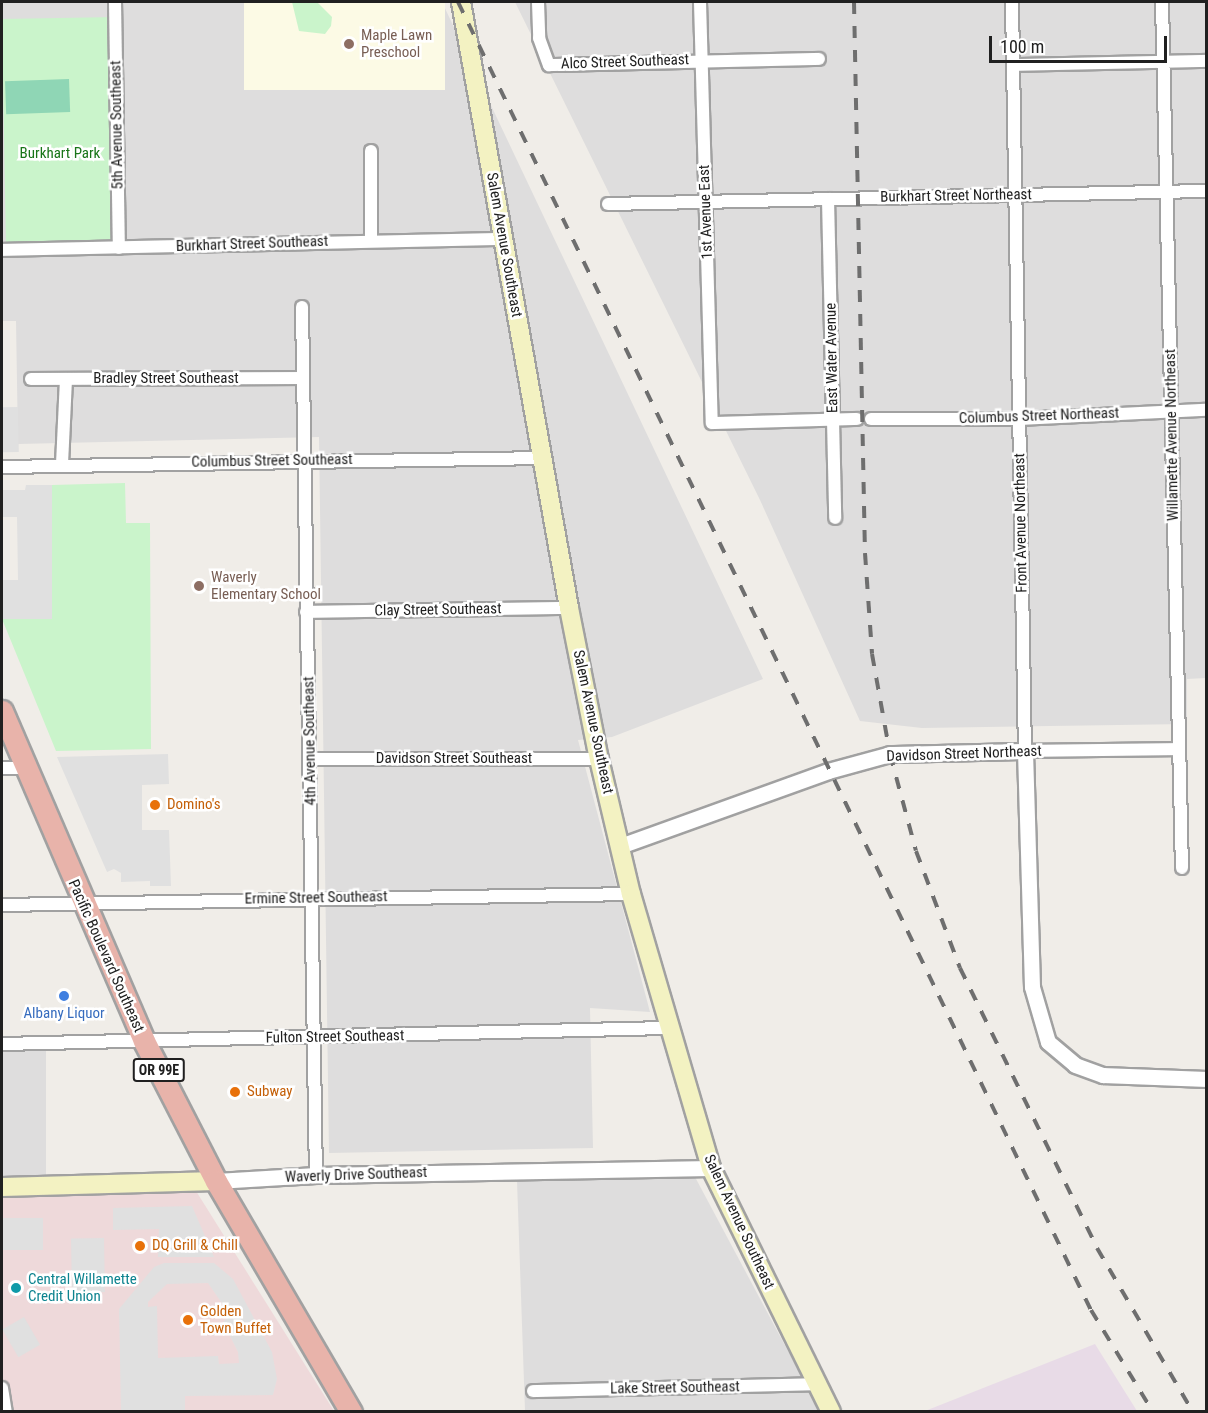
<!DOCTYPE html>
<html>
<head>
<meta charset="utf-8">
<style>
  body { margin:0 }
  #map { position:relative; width:1208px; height:1413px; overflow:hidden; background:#f0ede8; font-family:"Roboto Condensed",sans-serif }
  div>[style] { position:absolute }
  .residential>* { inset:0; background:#dedddd; transform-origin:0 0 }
  .commercial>* { inset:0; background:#eed9da }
  .industrial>* { inset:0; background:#e8dbe7 }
  .education>* { inset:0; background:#fcfae5; transform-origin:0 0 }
  .park>* { inset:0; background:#caf4cb; transform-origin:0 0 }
  .pitch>* { inset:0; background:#8fd6b5; transform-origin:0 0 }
  .parking>* { inset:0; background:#e0e0e0; transform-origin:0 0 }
  .roads { filter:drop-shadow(2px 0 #a1a1a1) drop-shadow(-2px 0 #a1a1a1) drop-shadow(0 2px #a1a1a1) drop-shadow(0 -2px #a1a1a1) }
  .minor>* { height:12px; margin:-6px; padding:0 6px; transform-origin:6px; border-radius:6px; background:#fff }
  .tertiary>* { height:15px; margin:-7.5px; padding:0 7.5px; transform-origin:7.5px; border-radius:7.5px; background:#fff }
  .secondary>* { height:18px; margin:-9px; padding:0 9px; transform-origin:9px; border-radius:9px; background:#f3f2c2 }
  .trunk>* { height:21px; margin:-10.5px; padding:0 10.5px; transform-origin:10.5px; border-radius:10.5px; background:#e8b3aa }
  .rail>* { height:4px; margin-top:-2px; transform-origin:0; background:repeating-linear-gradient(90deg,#6e6e6e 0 12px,transparent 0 24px) }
  .dots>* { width:16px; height:16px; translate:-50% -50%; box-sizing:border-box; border:3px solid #fff; border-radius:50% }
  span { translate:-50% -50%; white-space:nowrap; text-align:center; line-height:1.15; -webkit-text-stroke:5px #fff; paint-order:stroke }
  .shield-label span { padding:2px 4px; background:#fff; border:2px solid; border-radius:4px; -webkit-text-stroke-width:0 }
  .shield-label { font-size:14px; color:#202020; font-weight:700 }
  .education-label { font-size:15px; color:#785e54 }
  .left { translate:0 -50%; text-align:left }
  .street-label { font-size:15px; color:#202020 }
  .park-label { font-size:15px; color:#187518 }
  .food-label { font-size:15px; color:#c56008 }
  .shop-label { font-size:15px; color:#366cbe }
  .culture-label { font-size:15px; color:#0d838f }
  .frame { position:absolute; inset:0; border:3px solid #202020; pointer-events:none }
  .scale { position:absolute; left:989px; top:36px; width:178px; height:27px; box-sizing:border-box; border:3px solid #202020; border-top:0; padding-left:8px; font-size:18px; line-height:21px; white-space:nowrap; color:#202020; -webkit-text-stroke:4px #fff; paint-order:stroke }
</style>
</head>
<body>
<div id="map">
  <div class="residential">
    <div style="clip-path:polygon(2px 2px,442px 2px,763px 679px,612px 737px,578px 740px,650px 1012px,590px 1008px,593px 1148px,329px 1153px,319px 437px,18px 444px,16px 321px,2px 321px)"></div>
    <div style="clip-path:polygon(515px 2px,1206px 2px,1206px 678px,1187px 679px,1187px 724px,922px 728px,860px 721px,760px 500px)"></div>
    <div style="left:2px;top:1051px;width:44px;height:144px"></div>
    <div style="clip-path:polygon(695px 1177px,820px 1411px,525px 1411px,517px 1181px)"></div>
  </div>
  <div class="commercial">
    <div style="clip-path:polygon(196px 1191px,334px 1411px,2px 1411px,2px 1195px)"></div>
  </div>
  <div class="industrial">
    <div style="clip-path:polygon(1095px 1344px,1137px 1411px,925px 1411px)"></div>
  </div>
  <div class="education">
    <div style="left:244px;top:2px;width:201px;height:88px"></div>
  </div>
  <div class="park">
    <div style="clip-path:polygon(292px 2px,317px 2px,332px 17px,331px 26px,325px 34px,299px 31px)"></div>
    <div style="left:116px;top:17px;width:231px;height:114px;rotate:89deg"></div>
    <div style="clip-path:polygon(125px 483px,126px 523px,150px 523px,151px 749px,56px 751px,2px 619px,52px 619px,52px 485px)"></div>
  </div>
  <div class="pitch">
    <div style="left:69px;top:79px;width:33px;height:64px;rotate:88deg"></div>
  </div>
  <div class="parking">
    <div style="left:18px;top:407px;width:45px;height:16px;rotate:89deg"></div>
    <div style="clip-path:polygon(26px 485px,52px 485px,52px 619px,2px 619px,2px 580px,18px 580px,17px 517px,2px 517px,2px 490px,25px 490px)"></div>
    <div style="clip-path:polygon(168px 754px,169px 784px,142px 785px,142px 830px,169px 830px,171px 886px,150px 886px,150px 881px,121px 882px,121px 873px,114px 869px,107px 872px,57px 757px)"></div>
    <div style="clip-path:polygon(192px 1206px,214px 1257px,158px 1257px,159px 1229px,113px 1230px,113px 1208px)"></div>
    <div style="left:43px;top:1218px;width:32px;height:41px;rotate:90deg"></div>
    <div style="left:104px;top:1238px;width:54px;height:33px;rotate:89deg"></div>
    <div style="clip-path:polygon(evenodd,164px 1263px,214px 1263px,233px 1279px,272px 1352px,277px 1379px,273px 1395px,185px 1396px,185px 1411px,121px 1411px,119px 1309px,154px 1267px,164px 1263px,208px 1283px,230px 1315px,223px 1322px,238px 1352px,239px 1363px,219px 1364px,218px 1356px,158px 1358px,157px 1306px,148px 1307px,148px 1302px,167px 1284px,208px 1283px)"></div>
    <div style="left:24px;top:1317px;width:32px;height:25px;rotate:60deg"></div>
  </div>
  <div class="roads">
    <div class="minor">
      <div style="left:115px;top:2px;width:246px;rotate:89.1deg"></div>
      <div style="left:538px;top:2px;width:36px;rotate:88deg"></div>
      <div style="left:539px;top:38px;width:29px;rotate:70deg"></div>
      <div style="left:549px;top:65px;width:270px;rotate:-1.3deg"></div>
      <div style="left:700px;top:2px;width:421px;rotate:88.4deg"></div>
      <div style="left:712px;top:423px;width:145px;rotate:-1.6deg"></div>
      <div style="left:1012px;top:2px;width:749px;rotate:89.01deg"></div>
      <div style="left:1025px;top:751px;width:154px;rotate:-0.7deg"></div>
      <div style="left:1162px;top:2px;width:866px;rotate:88.68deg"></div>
      <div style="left:1014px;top:65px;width:192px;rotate:-1.2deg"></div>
      <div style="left:371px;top:151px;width:90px;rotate:90deg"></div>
      <div style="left:828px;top:199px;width:319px;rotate:88.7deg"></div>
      <div style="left:608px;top:204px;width:598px;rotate:-1.25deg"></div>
      <div style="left:2px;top:250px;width:500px;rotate:-1.26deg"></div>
      <div style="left:302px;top:307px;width:868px;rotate:89.08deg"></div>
      <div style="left:31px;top:379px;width:270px;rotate:-0.2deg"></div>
      <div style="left:871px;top:419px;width:148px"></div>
      <div style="left:1019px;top:419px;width:187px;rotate:-2.8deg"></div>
      <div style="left:62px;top:464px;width:85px;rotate:-87.3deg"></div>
      <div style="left:2px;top:467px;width:540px;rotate:-0.95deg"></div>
      <div style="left:306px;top:612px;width:263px;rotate:-0.9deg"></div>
      <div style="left:310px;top:759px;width:289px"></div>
      <div style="left:2px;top:768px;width:24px"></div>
      <div style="left:2px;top:905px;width:629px;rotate:-1deg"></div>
      <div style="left:2px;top:1044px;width:666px;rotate:-1.38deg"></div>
      <div style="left:2px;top:1388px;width:24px;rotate:81deg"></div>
      <div style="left:533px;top:1391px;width:284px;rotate:-1.4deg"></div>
    </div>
    <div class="tertiary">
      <div style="left:620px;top:846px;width:221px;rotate:-19.8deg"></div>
      <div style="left:828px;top:771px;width:64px;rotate:-15.3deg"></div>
      <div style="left:890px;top:754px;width:135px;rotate:-1.3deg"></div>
      <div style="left:1025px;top:751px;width:236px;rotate:88.3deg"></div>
      <div style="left:1032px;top:987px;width:57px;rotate:73.8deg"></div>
      <div style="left:1048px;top:1042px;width:35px;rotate:40deg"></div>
      <div style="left:1075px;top:1065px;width:30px;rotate:20deg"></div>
      <div style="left:1103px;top:1075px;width:103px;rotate:2.2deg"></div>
      <div style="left:216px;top:1181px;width:100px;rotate:-3.4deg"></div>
      <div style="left:316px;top:1175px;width:395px;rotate:-1deg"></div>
    </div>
    <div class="secondary">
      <div style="left:461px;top:2px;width:616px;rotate:79.89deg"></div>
      <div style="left:569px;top:608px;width:154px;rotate:78.8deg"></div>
      <div style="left:599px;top:759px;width:139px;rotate:76.7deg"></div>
      <div style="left:631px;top:894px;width:285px;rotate:73.7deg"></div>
      <div style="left:711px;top:1168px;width:272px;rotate:63.8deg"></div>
      <div style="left:2px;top:1187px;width:214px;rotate:-1.6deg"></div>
    </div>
    <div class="trunk">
      <div style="left:2px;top:711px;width:359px;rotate:66.7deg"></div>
      <div style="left:144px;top:1041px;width:157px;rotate:62.8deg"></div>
      <div style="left:216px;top:1181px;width:268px;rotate:59.7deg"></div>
    </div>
  </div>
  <div class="rail">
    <div style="left:458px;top:2px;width:1453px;rotate:64.18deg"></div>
    <div style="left:1091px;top:1310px;width:119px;rotate:58.7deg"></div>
    <div style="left:854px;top:2px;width:551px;rotate:88.86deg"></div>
    <div style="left:865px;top:553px;width:101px;rotate:86deg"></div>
    <div style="left:872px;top:654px;width:102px;rotate:79.8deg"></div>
    <div style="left:890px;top:754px;width:100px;rotate:75deg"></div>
    <div style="left:916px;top:851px;width:125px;rotate:69.4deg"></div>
    <div style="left:960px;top:968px;width:312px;rotate:63.9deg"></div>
    <div style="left:1097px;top:1248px;width:190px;rotate:59.7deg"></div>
  </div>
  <div class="dots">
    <div style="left:349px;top:44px;background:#8d6e63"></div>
    <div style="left:199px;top:586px;background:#8d6e63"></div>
    <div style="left:155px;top:805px;background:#e8710a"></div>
    <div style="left:64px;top:996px;background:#3f7fe0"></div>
    <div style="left:235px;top:1092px;background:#e8710a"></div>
    <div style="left:140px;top:1246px;background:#e8710a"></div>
    <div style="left:16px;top:1288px;background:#0f9aa8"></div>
    <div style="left:188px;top:1320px;background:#e8710a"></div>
  </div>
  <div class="shield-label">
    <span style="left:159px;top:1070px">OR 99E</span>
  </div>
  <div class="education-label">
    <span class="left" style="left:361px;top:44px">Maple Lawn<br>Preschool</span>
    <span class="left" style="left:211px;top:586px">Waverly<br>Elementary School</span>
  </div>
  <div class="street-label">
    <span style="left:625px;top:62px;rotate:-2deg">Alco Street Southeast</span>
    <span style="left:117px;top:125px;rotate:-91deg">5th Avenue Southeast</span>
    <span style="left:956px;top:196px;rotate:-1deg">Burkhart Street Northeast</span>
    <span style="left:706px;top:212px;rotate:-92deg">1st Avenue East</span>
    <span style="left:252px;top:244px;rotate:-2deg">Burkhart Street Southeast</span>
    <span style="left:504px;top:245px;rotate:80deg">Salem Avenue Southeast</span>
    <span style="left:832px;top:358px;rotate:-91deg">East Water Avenue</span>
    <span style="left:166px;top:379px">Bradley Street Southeast</span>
    <span style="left:1039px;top:416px;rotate:-2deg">Columbus Street Northeast</span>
    <span style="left:1172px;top:435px;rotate:-91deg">Willamette Avenue Northeast</span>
    <span style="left:272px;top:461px;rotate:-1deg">Columbus Street Southeast</span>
    <span style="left:1021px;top:523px;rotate:-91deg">Front Avenue Northeast</span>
    <span style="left:438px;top:610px;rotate:-1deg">Clay Street Southeast</span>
    <span style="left:593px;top:722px;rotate:78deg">Salem Avenue Southeast</span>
    <span style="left:310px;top:741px;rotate:-91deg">4th Avenue Southeast</span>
    <span style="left:964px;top:754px;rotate:-2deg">Davidson Street Northeast</span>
    <span style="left:454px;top:759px">Davidson Street Southeast</span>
    <span style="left:316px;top:898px;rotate:-1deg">Ermine Street Southeast</span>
    <span style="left:106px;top:956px;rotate:66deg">Pacific Boulevard Southeast</span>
    <span style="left:335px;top:1037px;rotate:-1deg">Fulton Street Southeast</span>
    <span style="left:356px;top:1175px;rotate:-2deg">Waverly Drive Southeast</span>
    <span style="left:739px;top:1222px;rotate:65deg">Salem Avenue Southeast</span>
    <span style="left:675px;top:1388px;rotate:-1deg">Lake Street Southeast</span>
  </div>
  <div class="park-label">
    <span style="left:60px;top:154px">Burkhart Park</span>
  </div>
  <div class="food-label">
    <span class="left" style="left:167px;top:805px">Domino's</span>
    <span class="left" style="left:247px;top:1092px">Subway</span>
    <span class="left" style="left:152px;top:1246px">DQ Grill &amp; Chill</span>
    <span class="left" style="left:200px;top:1320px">Golden<br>Town Buffet</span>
  </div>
  <div class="shop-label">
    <span style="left:64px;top:1014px">Albany Liquor</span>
  </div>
  <div class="culture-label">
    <span class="left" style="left:28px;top:1288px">Central Willamette<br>Credit Union</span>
  </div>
  <div class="frame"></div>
  <div class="scale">100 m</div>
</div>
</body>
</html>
